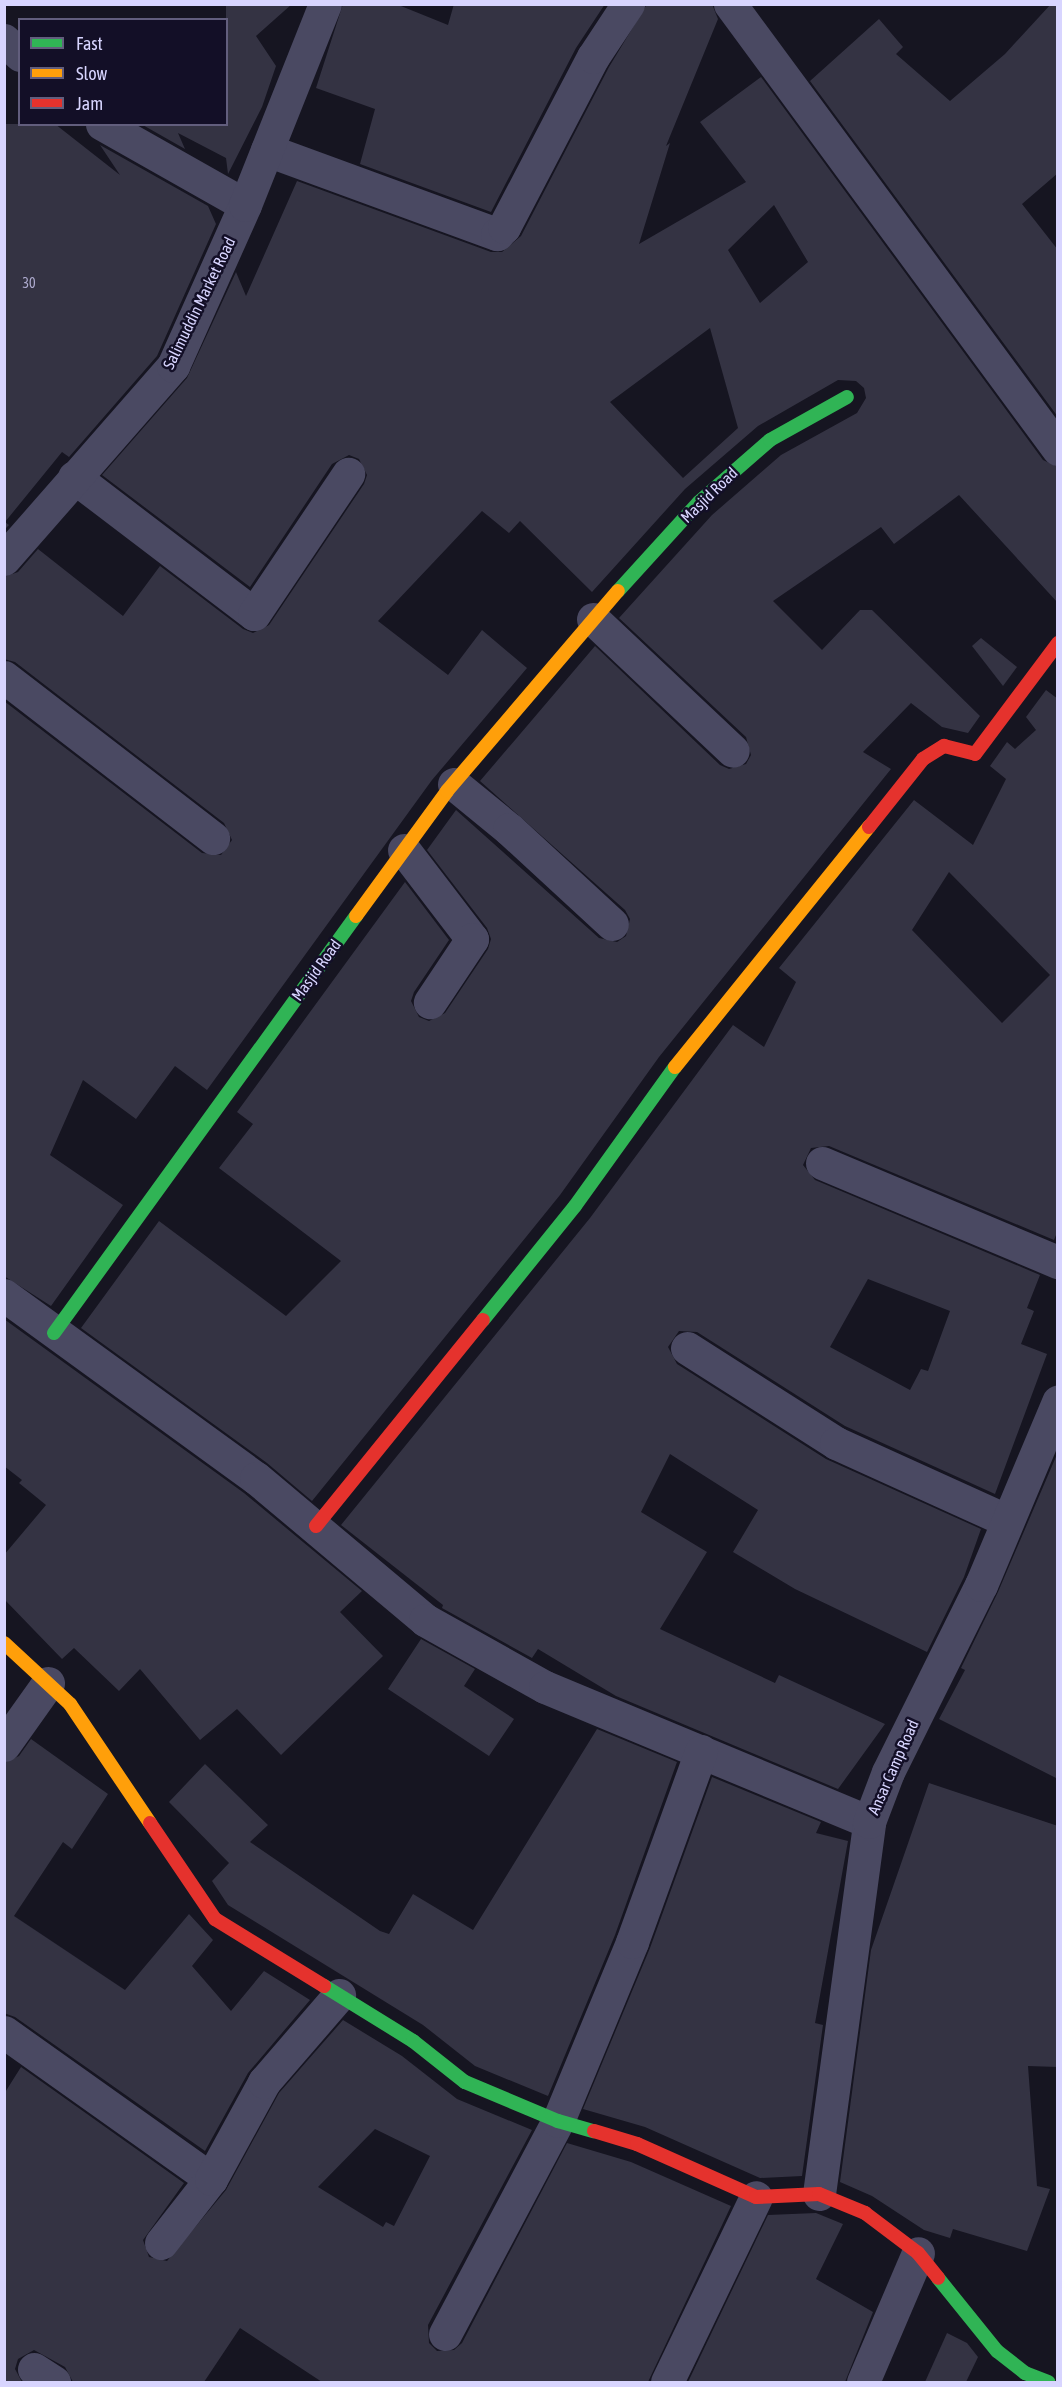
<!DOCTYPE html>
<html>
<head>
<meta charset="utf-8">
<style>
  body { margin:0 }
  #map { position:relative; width:1062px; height:2387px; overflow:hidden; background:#161521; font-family:"Asap Condensed",sans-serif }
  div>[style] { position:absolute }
  .building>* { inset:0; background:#343343 }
  .street>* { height:33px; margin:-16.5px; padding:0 16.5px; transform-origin:16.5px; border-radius:16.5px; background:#4a4962 }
  .fast>* { height:14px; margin:-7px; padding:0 7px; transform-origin:7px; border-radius:7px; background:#30b455 }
  .slow>* { height:14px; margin:-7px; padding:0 7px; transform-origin:7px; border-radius:7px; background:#ff9f0a }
  .jam>* { height:14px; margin:-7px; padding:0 7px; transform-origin:7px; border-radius:7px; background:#e5322d }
  span { translate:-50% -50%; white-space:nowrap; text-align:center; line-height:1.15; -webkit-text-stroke:5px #130f27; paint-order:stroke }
  .number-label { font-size:14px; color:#afacd0 }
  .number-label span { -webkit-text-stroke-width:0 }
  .street-label { font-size:16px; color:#d8d5ff }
  .frame { position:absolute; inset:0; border:6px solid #d8d5ff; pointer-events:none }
  .legend { position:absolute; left:18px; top:18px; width:210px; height:108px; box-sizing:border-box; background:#130f27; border:2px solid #625e7d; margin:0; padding:8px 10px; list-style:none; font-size:18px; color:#d8d5ff }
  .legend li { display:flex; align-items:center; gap:12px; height:30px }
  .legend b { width:30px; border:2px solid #625e7d }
</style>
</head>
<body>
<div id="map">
  <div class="building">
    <div style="clip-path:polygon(226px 4px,292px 4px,256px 36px,276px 66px,262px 107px,228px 174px,226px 158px,178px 133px,185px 149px,141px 124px,226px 124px)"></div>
    <div style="clip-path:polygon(343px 4px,396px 4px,448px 25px,454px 4px,605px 4px,576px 48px,491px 212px,360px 164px,375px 109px,316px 88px)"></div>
    <div style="clip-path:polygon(evenodd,647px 4px,712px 4px,718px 19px,666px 146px,670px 143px,639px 244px,746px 182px,700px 122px,761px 77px,1043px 460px,1058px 467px,1058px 603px,959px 495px,894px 544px,881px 527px,773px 601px,822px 650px,860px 610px,872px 610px,980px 716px,968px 733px,942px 727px,911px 703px,863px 752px,891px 769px,659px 1057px,560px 1195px,312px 1501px,267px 1463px,81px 1328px,159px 1221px,286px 1316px,341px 1261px,219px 1168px,253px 1124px,237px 1112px,405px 882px,449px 940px,414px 992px,411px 1001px,419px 1017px,429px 1021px,445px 1013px,488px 949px,491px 939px,487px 928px,427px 850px,456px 810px,599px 938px,617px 942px,626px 936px,630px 919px,625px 910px,480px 781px,595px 646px,720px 765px,729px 769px,746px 764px,751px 755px,746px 737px,619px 618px,712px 515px,781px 455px,857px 413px,866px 398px,864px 388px,856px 381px,838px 380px,758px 426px,685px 489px,592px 592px,520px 521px,509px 533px,482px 511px,378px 621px,448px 675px,482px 630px,527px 668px,432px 780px,207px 1090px,175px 1066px,136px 1119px,83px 1080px,50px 1155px,123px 1205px,51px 1306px,4px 1276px,4px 701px,202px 853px,221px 855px,232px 840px,224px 823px,15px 662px,4px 659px,4px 577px,18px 572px,38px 549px,123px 616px,160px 566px,243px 629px,253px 633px,269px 625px,364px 484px,367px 475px,359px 459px,349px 455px,332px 464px,250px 587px,102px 475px,187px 378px,236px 272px,246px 296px,297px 181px,491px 252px,502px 252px,521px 236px,609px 67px,647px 4px,774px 205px,808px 262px,760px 303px,728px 250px,774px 205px,647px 4px,710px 328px,738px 428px,683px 478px,610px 402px,710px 328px)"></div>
    <div style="clip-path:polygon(1051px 4px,1058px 4px,1058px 173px,1022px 204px,1058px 250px,1058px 417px,810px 81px,879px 19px,903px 47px,896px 54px,950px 101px,1005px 54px)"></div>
    <div style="clip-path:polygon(4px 124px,55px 124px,120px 175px,100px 145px,208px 206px,216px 224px,157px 356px,69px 457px,62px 452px,5px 522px,9px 525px,4px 530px)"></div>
    <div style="clip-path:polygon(981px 638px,1017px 667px,1003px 686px,972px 646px)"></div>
    <div style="clip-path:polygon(evenodd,1046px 690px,1058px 699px,1058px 1230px,1054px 1240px,829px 1146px,811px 1148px,803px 1165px,815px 1180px,1040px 1275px,1027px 1308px,1034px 1311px,1021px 1344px,1047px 1354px,995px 1494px,845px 1426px,697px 1332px,679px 1331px,668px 1347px,677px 1364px,826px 1459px,981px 1529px,964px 1577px,927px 1652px,795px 1589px,733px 1552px,758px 1510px,670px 1454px,641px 1512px,707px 1552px,660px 1629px,775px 1683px,779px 1675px,885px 1724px,838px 1789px,616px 1696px,538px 1649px,532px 1658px,442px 1608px,443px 1605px,341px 1525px,590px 1218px,733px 1025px,764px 1047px,796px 982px,779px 968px,914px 800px,973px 845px,1006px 779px,990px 766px,1007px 742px,1015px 749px,1036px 730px,1026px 717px,1046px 690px,949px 872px,1050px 975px,1002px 1023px,912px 930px,949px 872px,1046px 690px,868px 1279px,950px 1311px,928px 1371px,921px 1369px,910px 1390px,830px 1347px,868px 1279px)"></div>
    <div style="clip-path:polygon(4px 1319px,244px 1493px,362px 1591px,340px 1612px,383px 1656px,281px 1755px,237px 1709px,200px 1740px,140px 1669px,119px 1691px,74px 1648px,62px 1659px,4px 1599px,4px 1555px,46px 1505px,19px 1483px,22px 1480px,4px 1466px)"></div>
    <div style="clip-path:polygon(1058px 1452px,1058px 1779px,939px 1719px,965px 1670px,961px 1668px,998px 1592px)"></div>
    <div style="clip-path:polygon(421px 1639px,475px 1669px,464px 1686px,514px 1719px,489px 1756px,388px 1689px)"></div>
    <div style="clip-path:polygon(597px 1729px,677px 1762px,615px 1935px,548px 2096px,475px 2066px,423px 2025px,228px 1905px,212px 1881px,229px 1863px,169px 1802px,205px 1764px,268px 1825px,250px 1842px,380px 1931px,389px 1934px,413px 1894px,473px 1930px)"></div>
    <div style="clip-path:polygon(31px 1739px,108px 1794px,72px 1849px,63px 1842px,14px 1916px,125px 1990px,189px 1914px,213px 1940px,192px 1966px,231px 2011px,264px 1971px,310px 2000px,248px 2073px,205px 2151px,15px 2017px,4px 2013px,4px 1763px,19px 1756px)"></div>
    <div style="clip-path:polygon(712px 1777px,821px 1822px,816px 1833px,848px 1841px,815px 2023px,823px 2025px,802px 2176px,760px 2178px,645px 2127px,583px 2109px,650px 1948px)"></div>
    <div style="clip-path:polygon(929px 1783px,1058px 1826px,1058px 2067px,1028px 2066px,1037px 2186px,1050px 2189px,1027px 2251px,953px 2229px,950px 2238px,924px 2230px,872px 2196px,840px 2182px,871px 1950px)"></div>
    <div style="clip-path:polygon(evenodd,343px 2020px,402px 2056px,457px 2099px,532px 2130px,428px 2325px,429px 2343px,437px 2351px,454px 2350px,462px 2343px,567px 2143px,631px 2162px,731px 2206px,648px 2382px,322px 2382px,240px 2328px,204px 2382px,73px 2382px,65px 2367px,34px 2350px,18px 2359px,15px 2369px,22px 2382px,4px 2382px,4px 2094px,21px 2067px,184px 2183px,143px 2240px,149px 2257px,167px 2261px,226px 2190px,279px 2093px,343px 2020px,375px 2129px,430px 2156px,394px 2226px,386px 2222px,383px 2227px,318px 2187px,375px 2129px)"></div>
    <div style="clip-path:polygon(816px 2213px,843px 2224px,816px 2279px,873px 2312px,845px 2382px,688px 2382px,768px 2215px)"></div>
    <div style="clip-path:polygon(947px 2333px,967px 2343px,978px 2357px,966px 2382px,925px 2382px)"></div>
  </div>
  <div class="street">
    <div style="left:730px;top:4px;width:553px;rotate:53.61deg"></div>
    <div style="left:4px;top:40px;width:22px;rotate:43deg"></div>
    <div style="left:102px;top:124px;width:164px;rotate:29.5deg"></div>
    <div style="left:267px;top:150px;width:245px;rotate:20.1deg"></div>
    <div style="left:497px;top:234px;width:10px;rotate:-45deg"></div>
    <div style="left:504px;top:227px;width:192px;rotate:-62.4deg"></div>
    <div style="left:593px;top:57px;width:64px;rotate:-56.6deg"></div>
    <div style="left:74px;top:477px;width:226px;rotate:37.3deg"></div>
    <div style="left:254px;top:614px;width:169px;rotate:-56.1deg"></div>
    <div style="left:4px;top:559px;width:257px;rotate:-48.8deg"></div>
    <div style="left:173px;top:366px;width:176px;rotate:-65.9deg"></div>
    <div style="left:245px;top:205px;width:216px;rotate:-68.3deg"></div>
    <div style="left:593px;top:619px;width:192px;rotate:43.3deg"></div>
    <div style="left:4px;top:677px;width:264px;rotate:37.6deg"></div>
    <div style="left:454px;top:784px;width:71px;rotate:39.3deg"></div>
    <div style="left:509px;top:829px;width:140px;rotate:42.7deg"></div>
    <div style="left:404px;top:850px;width:112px;rotate:52.6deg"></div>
    <div style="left:472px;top:939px;width:76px;rotate:123.7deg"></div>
    <div style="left:822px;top:1163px;width:256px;rotate:22.8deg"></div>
    <div style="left:4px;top:1295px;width:311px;rotate:36deg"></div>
    <div style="left:256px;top:1478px;width:221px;rotate:40deg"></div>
    <div style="left:425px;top:1620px;width:137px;rotate:29.2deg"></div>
    <div style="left:545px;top:1687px;width:351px;rotate:22.6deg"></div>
    <div style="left:687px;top:1348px;width:177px;rotate:32.5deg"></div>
    <div style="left:836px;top:1443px;width:187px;rotate:24.4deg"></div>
    <div style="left:4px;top:1745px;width:76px;rotate:-54.6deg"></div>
    <div style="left:4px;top:2032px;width:254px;rotate:35.4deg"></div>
    <div style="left:819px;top:2194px;width:375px;rotate:-82.3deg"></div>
    <div style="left:869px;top:1822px;width:53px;rotate:-69.2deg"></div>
    <div style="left:888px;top:1772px;width:209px;rotate:-63.6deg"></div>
    <div style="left:981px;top:1585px;width:199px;rotate:-67.2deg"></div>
    <div style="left:161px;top:2243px;width:81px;rotate:-52deg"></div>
    <div style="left:211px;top:2179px;width:111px;rotate:-61.3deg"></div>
    <div style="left:264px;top:2082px;width:115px;rotate:-49.2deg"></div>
    <div style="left:445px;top:2334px;width:241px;rotate:-62.1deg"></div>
    <div style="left:558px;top:2121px;width:194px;rotate:-67.5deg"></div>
    <div style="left:632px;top:1942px;width:203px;rotate:-70.1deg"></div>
    <div style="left:34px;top:2369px;width:24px;rotate:33deg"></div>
    <div style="left:667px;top:2382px;width:205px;rotate:-64.3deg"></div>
    <div style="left:863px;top:2382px;width:140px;rotate:-66.9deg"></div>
  </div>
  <div class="fast">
    <div style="left:618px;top:591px;width:120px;rotate:-47.7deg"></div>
    <div style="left:699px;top:502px;width:94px;rotate:-41.1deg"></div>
    <div style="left:770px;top:440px;width:88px;rotate:-29.2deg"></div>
    <div style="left:483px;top:1320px;width:146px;rotate:-51.1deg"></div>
    <div style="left:575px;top:1206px;width:171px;rotate:-54.3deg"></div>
    <div style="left:54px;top:1333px;width:515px;rotate:-54.09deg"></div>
    <div style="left:324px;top:1986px;width:105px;rotate:31.7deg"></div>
    <div style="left:413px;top:2041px;width:66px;rotate:38.3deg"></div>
    <div style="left:465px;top:2082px;width:101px;rotate:22.8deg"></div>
    <div style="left:558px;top:2121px;width:37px;rotate:16deg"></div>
    <div style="left:938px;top:2278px;width:94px;rotate:51.1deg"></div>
    <div style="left:997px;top:2351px;width:36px;rotate:38deg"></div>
    <div style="left:1025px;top:2373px;width:25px;rotate:21deg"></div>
  </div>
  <div class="slow">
    <div style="left:356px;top:916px;width:155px;rotate:-53.9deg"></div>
    <div style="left:447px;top:791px;width:263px;rotate:-49.5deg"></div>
    <div style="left:675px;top:1067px;width:309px;rotate:-51.1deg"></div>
    <div style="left:4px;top:1643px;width:90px;rotate:42.7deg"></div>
    <div style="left:70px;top:1704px;width:143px;rotate:56.1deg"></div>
  </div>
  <div class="jam">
    <div style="left:869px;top:827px;width:87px;rotate:-51.5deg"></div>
    <div style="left:923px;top:759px;width:25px;rotate:-32deg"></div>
    <div style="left:944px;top:746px;width:32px;rotate:14deg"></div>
    <div style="left:975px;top:754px;width:139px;rotate:-53.2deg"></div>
    <div style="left:316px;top:1526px;width:265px;rotate:-51deg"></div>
    <div style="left:150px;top:1823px;width:116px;rotate:55.9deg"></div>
    <div style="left:215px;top:1919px;width:128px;rotate:31.6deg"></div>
    <div style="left:594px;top:2131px;width:45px;rotate:16.8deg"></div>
    <div style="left:637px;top:2144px;width:130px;rotate:24deg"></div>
    <div style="left:756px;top:2197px;width:63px;rotate:-2.7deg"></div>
    <div style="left:819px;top:2194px;width:50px;rotate:22.4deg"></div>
    <div style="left:865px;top:2213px;width:66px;rotate:37deg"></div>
    <div style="left:918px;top:2253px;width:32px;rotate:51deg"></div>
  </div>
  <div class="number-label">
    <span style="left:29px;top:283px">30</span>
  </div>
  <div class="street-label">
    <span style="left:199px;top:303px;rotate:-64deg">Salimuddin Market Road</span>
    <span style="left:709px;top:495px;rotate:-44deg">Masjid Road</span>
    <span style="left:316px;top:970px;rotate:-54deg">Masjid Road</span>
    <span style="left:893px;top:1767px;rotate:-66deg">Ansar Camp Road</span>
  </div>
  <div class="frame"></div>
  <ul class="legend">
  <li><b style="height:8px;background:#30b455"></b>Fast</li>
  <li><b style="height:8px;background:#ff9f0a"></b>Slow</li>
  <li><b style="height:8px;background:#e5322d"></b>Jam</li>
  </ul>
</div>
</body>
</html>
